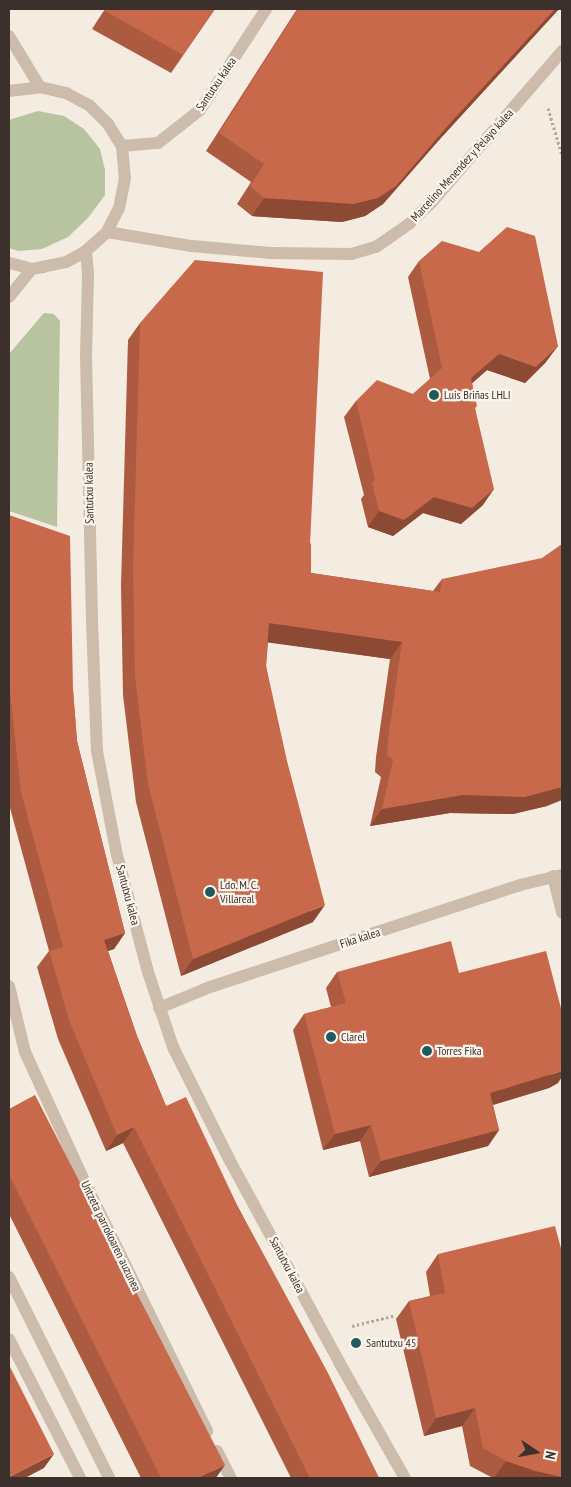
<!DOCTYPE html>
<html>
<head>
<meta charset="utf-8">
<style>
  body { margin:0 }
  #map { position:relative; width:571px; height:1487px; overflow:hidden; background:#f4ebe1; font-family:"PT Sans Narrow",sans-serif }
  div>[style] { position:absolute }
  .green>* { inset:0; background:#b8c4a0 }
  .path>* { height:3px; margin-top:-1.5px; transform-origin:0; background:repeating-linear-gradient(90deg,#b9a596 0 2.5px,transparent 0 5px) }
  .minor>* { height:12px; margin:-6px; padding:0 6px; transform-origin:6px; border-radius:6px; background:#cdbbac }
  .wall>* { inset:0; background:#ac5a40 }
  .shaded-wall>* { inset:0; background:#8c4a34 }
  .building>* { inset:0; background:#c8694b }
  .dots>* { width:14px; height:14px; translate:-50% -50%; box-sizing:border-box; border:2px solid #fbf5ee; border-radius:50% }
  span { translate:-50% -50%; white-space:nowrap; text-align:center; line-height:1.15; -webkit-text-stroke:4.5px #fbf5ee; paint-order:stroke }
  .street-label { font-size:12px; color:#3b302b }
  .poi-label { font-size:12px; color:#3b302b }
  .left { translate:0 -50%; text-align:left }
  .frame { position:absolute; inset:0; border:10px solid #3b302b; pointer-events:none }
  .north { position:absolute; left:511px; top:1427px; width:50px; height:50px; -webkit-text-stroke:4px #fbf5ee; paint-order:stroke; rotate:102deg; font-size:14px; font-weight:700; line-height:20px; text-align:center; color:#3b302b }
  .north::after { content:''; display:block; margin:auto; width:18px; height:22px; background:#3b302b; clip-path:polygon(50% 0,100% 100%,50% 72%,0 100%) }
</style>
</head>
<body>
<div id="map">
  <div class="green">
    <div style="clip-path:polygon(38px 111px,64px 116px,84px 129px,100px 149px,105px 170px,105px 195px,88px 218px,68px 237px,42px 249px,18px 251px,9px 248px,9px 120px)"></div>
    <div style="clip-path:polygon(44px 313px,54px 314px,60px 321px,57px 527px,9px 511px,9px 354px)"></div>
  </div>
  <div class="path">
    <div style="left:548px;top:108px;width:49px;rotate:73.4deg"></div>
    <div style="left:352px;top:1326px;width:45px;rotate:-14deg"></div>
  </div>
  <div class="minor">
    <div style="left:9px;top:36px;width:60px;rotate:58.7deg"></div>
    <div style="left:9px;top:91px;width:31px;rotate:-7deg"></div>
    <div style="left:40px;top:87px;width:27px;rotate:13deg"></div>
    <div style="left:66px;top:93px;width:26px;rotate:28deg"></div>
    <div style="left:89px;top:105px;width:27px;rotate:45deg"></div>
    <div style="left:108px;top:124px;width:26px;rotate:58deg"></div>
    <div style="left:122px;top:146px;width:32px;rotate:85deg"></div>
    <div style="left:125px;top:178px;width:31px;rotate:101deg"></div>
    <div style="left:119px;top:208px;width:27px;rotate:117deg"></div>
    <div style="left:107px;top:232px;width:28px;rotate:138deg"></div>
    <div style="left:86px;top:251px;width:23px;rotate:151deg"></div>
    <div style="left:66px;top:262px;width:24px;rotate:168deg"></div>
    <div style="left:43px;top:267px;width:11px;rotate:170deg"></div>
    <div style="left:32px;top:269px;width:24px;rotate:-165deg"></div>
    <div style="left:122px;top:146px;width:36px;rotate:-5deg"></div>
    <div style="left:158px;top:143px;width:53px;rotate:-38.2deg"></div>
    <div style="left:200px;top:110px;width:121px;rotate:-56.8deg"></div>
    <div style="left:107px;top:232px;width:86px;rotate:9.4deg"></div>
    <div style="left:192px;top:246px;width:79px;rotate:5.1deg"></div>
    <div style="left:271px;top:253px;width:80px;rotate:0.7deg"></div>
    <div style="left:351px;top:254px;width:26px;rotate:-16deg"></div>
    <div style="left:376px;top:247px;width:40px;rotate:-34.9deg"></div>
    <div style="left:409px;top:224px;width:30px;rotate:-44deg"></div>
    <div style="left:431px;top:203px;width:201px;rotate:-49.2deg"></div>
    <div style="left:86px;top:251px;width:24px;rotate:85deg"></div>
    <div style="left:88px;top:275px;width:80px;rotate:91.4deg"></div>
    <div style="left:86px;top:355px;width:267px;rotate:88.7deg"></div>
    <div style="left:92px;top:622px;width:129px;rotate:87.8deg"></div>
    <div style="left:97px;top:751px;width:102px;rotate:79.2deg"></div>
    <div style="left:116px;top:851px;width:125px;rotate:75.2deg"></div>
    <div style="left:148px;top:972px;width:79px;rotate:71.6deg"></div>
    <div style="left:173px;top:1047px;width:125px;rotate:63.4deg"></div>
    <div style="left:229px;top:1159px;width:231px;rotate:61.5deg"></div>
    <div style="left:339px;top:1362px;width:133px;rotate:60.4deg"></div>
    <div style="left:9px;top:297px;width:36px;rotate:-51deg"></div>
    <div style="left:553px;top:876px;width:38px;rotate:76deg"></div>
    <div style="left:9px;top:986px;width:68px;rotate:76.4deg"></div>
    <div style="left:25px;top:1052px;width:151px;rotate:65.3deg"></div>
    <div style="left:88px;top:1189px;width:270px;rotate:63.8deg"></div>
    <div style="left:159px;top:1008px;width:55px;rotate:-22.4deg"></div>
    <div style="left:210px;top:987px;width:326px;rotate:-18.2deg"></div>
    <div style="left:520px;top:885px;width:43px;rotate:-13.4deg"></div>
    <div style="left:9px;top:1277px;width:225px;rotate:63.5deg"></div>
    <div style="left:9px;top:1339px;width:156px;rotate:62.9deg"></div>
    <div style="left:217px;top:1451px;width:30px;rotate:63deg"></div>
  </div>
  <div class="wall">
    <div style="clip-path:polygon(105px 9px,215px 9px,171px 73px,92px 29px)"></div>
    <div style="clip-path:polygon(297px 9px,559px 9px,439px 140px,383px 204px,365px 216px,342px 222px,252px 216px,237px 204px,251px 182px,206px 151px)"></div>
    <div style="clip-path:polygon(419px 261px,546px 362px,525px 383px,487px 370px,472px 383px,475px 408px,483px 505px,461px 524px,423px 513px,393px 536px,368px 527px,361px 499px,364px 495px,344px 417px,356px 401px,413px 394px,430px 379px,408px 277px)"></div>
    <div style="clip-path:polygon(140px 323px,310px 544px,311px 573px,433px 591px,442px 579px,547px 806px,513px 814px,450px 813px,370px 826px,381px 777px,375px 772px,376px 757px,390px 659px,268px 642px,266px 666px,313px 922px,181px 976px,136px 802px,123px 695px,121px 585px,128px 340px)"></div>
    <div style="clip-path:polygon(9px 515px,73px 690px,77px 741px,125px 933px,114px 949px,108px 951px,137px 1036px,166px 1106px,238px 1207px,379px 1478px,291px 1478px,123px 1143px,106px 1151px,58px 1039px,37px 967px,49px 951px,10px 808px,9px 797px)"></div>
    <div style="clip-path:polygon(337px 972px,459px 973px,558px 1083px,549px 1088px,493px 1105px,499px 1130px,488px 1146px,369px 1177px,360px 1141px,323px 1150px,293px 1030px,304px 1014px,331px 1007px,326px 988px)"></div>
    <div style="clip-path:polygon(9px 1109px,216px 1478px,141px 1478px,9px 1214px)"></div>
    <div style="clip-path:polygon(438px 1254px,562px 1478px,493px 1478px,470px 1466px,462px 1426px,424px 1436px,396px 1319px,409px 1301px,430px 1296px,426px 1272px)"></div>
  </div>
  <div class="shaded-wall">
    <div style="clip-path:polygon(555px 9px,559px 9px,439px 140px,383px 204px,365px 216px,342px 222px,252px 216px,264px 198px,451px 122px)"></div>
    <div style="clip-path:polygon(558px 346px,546px 362px,525px 383px,487px 370px,460px 394px,471px 378px,499px 354px)"></div>
    <div style="clip-path:polygon(494px 489px,483px 505px,461px 524px,423px 513px,393px 536px,368px 527px,379px 511px,434px 497px)"></div>
    <div style="clip-path:polygon(269px 623px,402px 642px,390px 659px,257px 641px)"></div>
    <div style="clip-path:polygon(562px 787px,562px 800px,547px 806px,513px 814px,450px 813px,370px 826px,382px 809px,462px 795px)"></div>
    <div style="clip-path:polygon(325px 905px,313px 922px,181px 976px,193px 959px)"></div>
    <div style="clip-path:polygon(125px 933px,114px 949px,93px 956px,104px 940px)"></div>
    <div style="clip-path:polygon(562px 1071px,562px 1077px,558px 1083px,549px 1088px,479px 1109px,490px 1093px)"></div>
    <div style="clip-path:polygon(371px 1125px,360px 1141px,323px 1150px,335px 1134px)"></div>
    <div style="clip-path:polygon(134px 1127px,123px 1143px,106px 1151px,117px 1135px)"></div>
    <div style="clip-path:polygon(499px 1130px,488px 1146px,369px 1177px,381px 1161px)"></div>
    <div style="clip-path:polygon(475px 1408px,462px 1426px,424px 1436px,436px 1418px)"></div>
    <div style="clip-path:polygon(54px 1454px,44px 1468px,25px 1478px,9px 1478px,9px 1477px)"></div>
    <div style="clip-path:polygon(506px 1461px,562px 1477px,562px 1478px,494px 1478px)"></div>
    <div style="clip-path:polygon(225px 1465px,216px 1478px,198px 1478px)"></div>
  </div>
  <div class="building">
    <div style="clip-path:polygon(106px 9px,215px 9px,183px 55px,105px 11px)"></div>
    <div style="clip-path:polygon(298px 9px,555px 9px,451px 122px,396px 186px,378px 198px,354px 204px,264px 198px,250px 186px,264px 164px,219px 133px)"></div>
    <div style="clip-path:polygon(507px 227px,535px 236px,558px 346px,536px 367px,499px 354px,471px 378px,477px 406px,475px 408px,494px 489px,472px 508px,434px 497px,404px 520px,379px 511px,372px 483px,375px 480px,356px 401px,377px 380px,413px 394px,442px 368px,419px 261px,442px 241px,479px 252px)"></div>
    <div style="clip-path:polygon(195px 260px,323px 272px,310px 544px,311px 543px,311px 573px,440px 592px,442px 579px,542px 558px,562px 544px,562px 787px,525px 797px,462px 795px,382px 809px,393px 760px,387px 755px,388px 739px,402px 642px,269px 623px,266px 666px,287px 761px,325px 905px,193px 959px,148px 784px,135px 677px,133px 568px,140px 323px)"></div>
    <div style="clip-path:polygon(9px 515px,70px 536px,73px 690px,77px 741px,125px 933px,104px 940px,137px 1036px,166px 1106px,186px 1097px,238px 1207px,328px 1373px,379px 1478px,310px 1478px,134px 1127px,117px 1135px,70px 1023px,49px 951px,63px 947px,21px 792px,10px 693px,9px 668px,9px 586px,10px 577px,9px 577px)"></div>
    <div style="clip-path:polygon(451px 941px,459px 973px,546px 951px,562px 1012px,562px 1071px,490px 1093px,499px 1130px,381px 1161px,371px 1125px,335px 1134px,304px 1014px,346px 1003px,337px 972px)"></div>
    <div style="clip-path:polygon(35px 1095px,225px 1465px,198px 1478px,161px 1478px,9px 1175px,9px 1109px)"></div>
    <div style="clip-path:polygon(555px 1226px,562px 1252px,562px 1477px,535px 1471px,506px 1461px,483px 1448px,475px 1408px,436px 1418px,409px 1301px,445px 1293px,438px 1254px)"></div>
    <div style="clip-path:polygon(9px 1365px,54px 1454px,9px 1477px)"></div>
  </div>
  <div class="dots">
    <div style="left:434px;top:395px;background:#1f5a5e"></div>
    <div style="left:210px;top:892px;background:#1f5a5e"></div>
    <div style="left:331px;top:1037px;background:#1f5a5e"></div>
    <div style="left:427px;top:1051px;background:#1f5a5e"></div>
    <div style="left:356px;top:1343px;background:#1f5a5e"></div>
  </div>
  <div class="street-label">
    <span style="left:216px;top:84px;rotate:-56deg">Santutxu kalea</span>
    <span style="left:462px;top:165px;rotate:-48deg">Marcelino Menendez y Pelayo kalea</span>
    <span style="left:89px;top:493px;rotate:-91deg">Santutxu kalea</span>
    <span style="left:128px;top:895px;rotate:75deg">Santutxu kalea</span>
    <span style="left:360px;top:938px;rotate:-18deg">Fika kalea</span>
    <span style="left:111px;top:1236px;rotate:64deg">Untzeta parrokoaren auzunea</span>
    <span style="left:287px;top:1265px;rotate:62deg">Santutxu kalea</span>
  </div>
  <div class="poi-label">
    <span class="left" style="left:444px;top:395px">Luis Briñas LHLI</span>
    <span class="left" style="left:220px;top:892px">Ldo. M. C.<br>Villareal</span>
    <span class="left" style="left:341px;top:1037px">Clarel</span>
    <span class="left" style="left:437px;top:1051px">Torres Fika</span>
    <span class="left" style="left:366px;top:1343px">Santutxu 45</span>
  </div>
  <div class="frame"></div>
  <div class="north">N</div>
</div>
</body>
</html>
